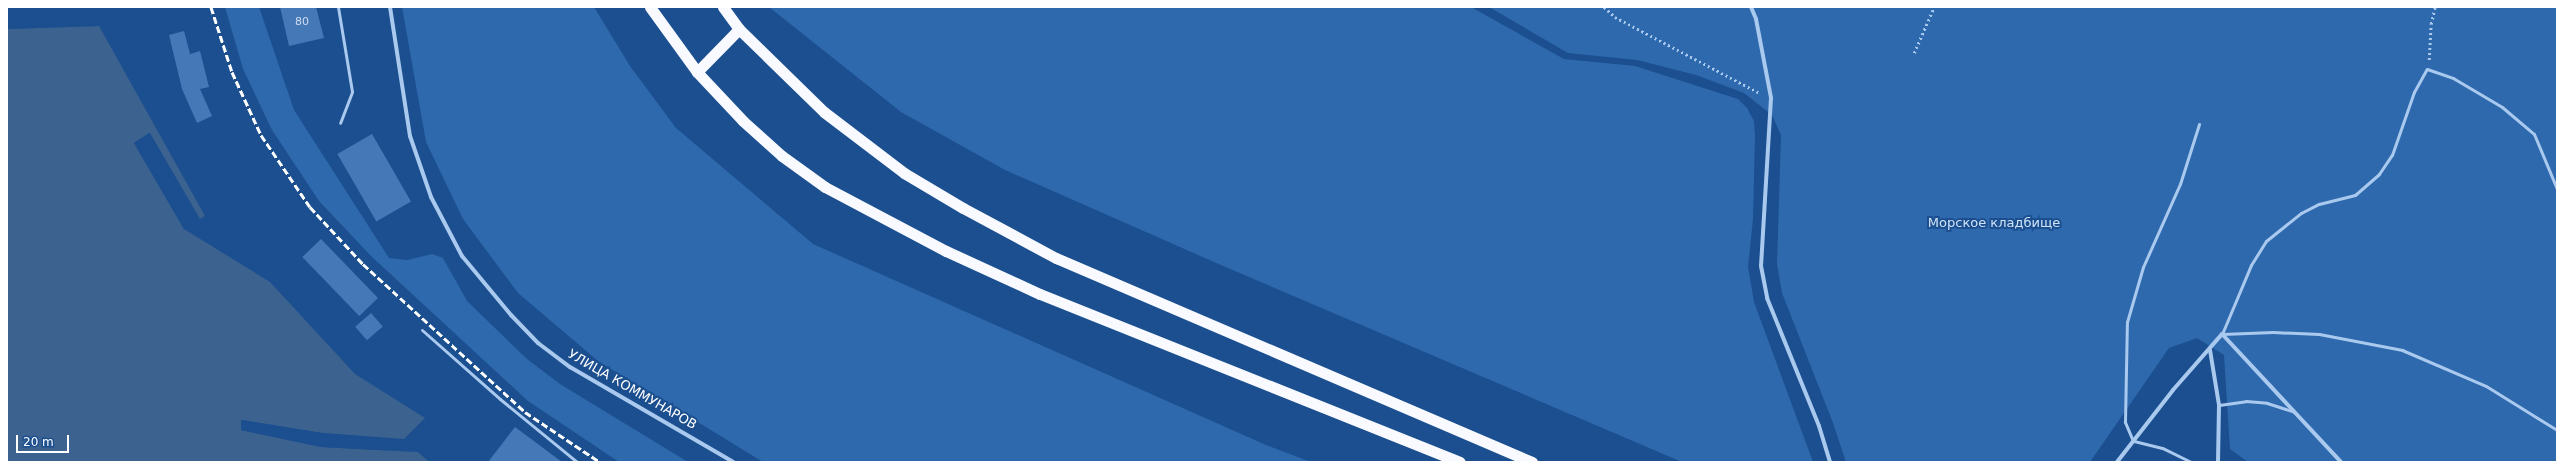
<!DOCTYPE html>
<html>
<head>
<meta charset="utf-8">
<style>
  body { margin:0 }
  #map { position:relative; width:2564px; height:469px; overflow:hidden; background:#1b4f8f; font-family:"DejaVu Sans",sans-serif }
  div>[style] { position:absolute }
  .green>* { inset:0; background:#2e69ad }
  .water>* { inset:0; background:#3c6290 }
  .pier>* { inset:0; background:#1b4f8f }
  .building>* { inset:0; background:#4478b7; transform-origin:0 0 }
  .path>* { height:2.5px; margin-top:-1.25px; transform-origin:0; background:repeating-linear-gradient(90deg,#a9c9ee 0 2px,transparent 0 5px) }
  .service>* { height:3px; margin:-1.5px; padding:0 1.5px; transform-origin:1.5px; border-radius:1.5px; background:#a9c9ee }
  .minor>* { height:4px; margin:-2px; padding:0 2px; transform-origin:2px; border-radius:2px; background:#a9c9ee }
  .trunk>* { height:11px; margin:-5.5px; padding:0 5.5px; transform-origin:5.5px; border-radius:5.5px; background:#f8faff }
  .rail>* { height:3px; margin-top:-1.5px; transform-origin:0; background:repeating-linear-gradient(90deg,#fff 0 7px,transparent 0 10px) }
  span { translate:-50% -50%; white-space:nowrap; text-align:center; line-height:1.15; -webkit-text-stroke:4px #1b4f8f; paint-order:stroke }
  .number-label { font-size:11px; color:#d0dded }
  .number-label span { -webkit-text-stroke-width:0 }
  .park-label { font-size:13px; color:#cfe3fa }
  .street-label { font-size:13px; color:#fff }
  .frame { position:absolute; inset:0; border:8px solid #fff; pointer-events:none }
  .scale { position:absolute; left:16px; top:435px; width:53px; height:18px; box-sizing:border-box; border:2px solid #fff; border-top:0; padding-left:5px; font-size:12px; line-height:14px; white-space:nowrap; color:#fff; -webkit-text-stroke:3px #1b4f8f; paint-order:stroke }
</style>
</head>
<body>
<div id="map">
  <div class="green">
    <div style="clip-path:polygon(225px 7px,259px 7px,294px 110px,389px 258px,407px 260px,432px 254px,443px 258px,467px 301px,527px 359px,560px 384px,688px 462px,619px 462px,528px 401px,371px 256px,319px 201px,272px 130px,243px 69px)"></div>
    <div style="clip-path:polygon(402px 7px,594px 7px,630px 66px,676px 128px,813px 244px,1266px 445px,1311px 462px,763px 462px,598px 361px,518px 293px,463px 219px,426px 142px)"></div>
    <div style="clip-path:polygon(769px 7px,1471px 7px,1564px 59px,1635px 66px,1738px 99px,1747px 108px,1754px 121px,1755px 135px,1753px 219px,1748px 267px,1754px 302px,1813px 462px,1682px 462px,1214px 262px,1005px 170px,901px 112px)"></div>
    <div style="clip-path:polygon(1489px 7px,2557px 7px,2557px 462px,2248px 462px,2230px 449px,2224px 355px,2197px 338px,2169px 348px,2090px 462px,1846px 462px,1833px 423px,1782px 293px,1777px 264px,1781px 135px,1772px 115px,1744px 93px,1696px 75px,1637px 60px,1568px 53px)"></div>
  </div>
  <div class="water">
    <div style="clip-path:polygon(99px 26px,205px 216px,200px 219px,149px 133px,134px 143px,184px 229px,270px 282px,355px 374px,425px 418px,404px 439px,322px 433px,242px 420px,241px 430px,321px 447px,418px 452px,429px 462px,7px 462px,7px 29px)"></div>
  </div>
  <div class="pier">
    <div style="clip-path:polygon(98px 24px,99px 26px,7px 29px,7px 38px,7px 27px)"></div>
    <div style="clip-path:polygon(150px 133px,200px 219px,149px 136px,137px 144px,186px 228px,184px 229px,134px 143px)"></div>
    <div style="clip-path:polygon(241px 420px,322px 433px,406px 440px,321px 435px,243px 422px,243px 429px,321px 445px,418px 452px,321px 447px,241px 430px)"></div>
  </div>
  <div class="building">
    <div style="clip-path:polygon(280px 7px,316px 7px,324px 38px,289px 46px)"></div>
    <div style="clip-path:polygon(184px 31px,190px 54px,200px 51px,209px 87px,200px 89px,212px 116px,197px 123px,182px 89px,169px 35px)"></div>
    <div style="left:372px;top:134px;width:78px;height:40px;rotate:60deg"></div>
    <div style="left:321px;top:239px;width:82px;height:26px;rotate:46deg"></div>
    <div style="left:371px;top:313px;width:18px;height:21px;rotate:49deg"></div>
    <div style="clip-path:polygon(515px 427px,562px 462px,488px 462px)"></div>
  </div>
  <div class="path">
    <div style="left:1604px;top:7px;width:15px;rotate:42deg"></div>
    <div style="left:1615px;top:17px;width:164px;rotate:27.7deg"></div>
    <div style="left:1914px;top:53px;width:50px;rotate:-66.5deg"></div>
    <div style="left:2429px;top:60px;width:36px;rotate:-87deg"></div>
    <div style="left:2431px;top:24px;width:17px;rotate:-77deg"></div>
  </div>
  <div class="service">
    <div style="left:338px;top:7px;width:86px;rotate:80.6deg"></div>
    <div style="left:352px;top:92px;width:33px;rotate:111deg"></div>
    <div style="left:422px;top:330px;width:104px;rotate:41.5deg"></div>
    <div style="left:500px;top:399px;width:99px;rotate:39.3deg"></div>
    <div style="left:2222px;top:334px;width:75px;rotate:-67.2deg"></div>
    <div style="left:2251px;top:265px;width:28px;rotate:-58deg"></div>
    <div style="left:2266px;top:241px;width:45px;rotate:-38.7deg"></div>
    <div style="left:2301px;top:213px;width:20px;rotate:-27deg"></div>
    <div style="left:2319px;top:204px;width:37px;rotate:-14deg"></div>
    <div style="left:2355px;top:195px;width:32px;rotate:-41deg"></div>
    <div style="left:2379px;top:174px;width:23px;rotate:-56deg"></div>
    <div style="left:2392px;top:155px;width:67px;rotate:-70.8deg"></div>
    <div style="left:2414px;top:92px;width:26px;rotate:-61deg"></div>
    <div style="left:2427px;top:69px;width:28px;rotate:19deg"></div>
    <div style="left:2453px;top:78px;width:57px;rotate:30.6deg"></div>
    <div style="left:2502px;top:107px;width:42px;rotate:40.2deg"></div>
    <div style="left:2534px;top:134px;width:60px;rotate:67.3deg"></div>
    <div style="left:2222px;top:334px;width:51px;rotate:-2.2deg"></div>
    <div style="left:2273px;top:332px;width:46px;rotate:2.5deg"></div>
    <div style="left:2319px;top:334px;width:85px;rotate:10.9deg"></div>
    <div style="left:2402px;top:350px;width:91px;rotate:23.2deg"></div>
    <div style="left:2486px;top:386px;width:84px;rotate:31.8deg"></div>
    <div style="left:2219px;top:405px;width:27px;rotate:-8deg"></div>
    <div style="left:2246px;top:401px;width:21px;rotate:5deg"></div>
    <div style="left:2267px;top:403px;width:28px;rotate:18deg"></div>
    <div style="left:2191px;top:462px;width:32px;rotate:-154deg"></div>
    <div style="left:2162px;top:448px;width:30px;rotate:-166deg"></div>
    <div style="left:2133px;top:441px;width:21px;rotate:-113deg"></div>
    <div style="left:2125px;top:422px;width:100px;rotate:-88.9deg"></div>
    <div style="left:2127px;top:322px;width:57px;rotate:-73.8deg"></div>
    <div style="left:2143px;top:267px;width:91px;rotate:-66deg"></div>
    <div style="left:2180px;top:184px;width:63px;rotate:-72.4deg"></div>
  </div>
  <div class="minor">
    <div style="left:390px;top:7px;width:131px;rotate:81.2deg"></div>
    <div style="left:410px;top:136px;width:65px;rotate:71deg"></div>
    <div style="left:431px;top:197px;width:67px;rotate:62.3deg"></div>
    <div style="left:462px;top:256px;width:77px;rotate:50.3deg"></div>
    <div style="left:511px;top:315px;width:39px;rotate:46deg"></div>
    <div style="left:538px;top:343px;width:40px;rotate:37deg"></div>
    <div style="left:570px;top:367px;width:189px;rotate:30.2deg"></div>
    <div style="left:1751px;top:7px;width:13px;rotate:67deg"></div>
    <div style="left:1756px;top:19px;width:80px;rotate:79.2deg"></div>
    <div style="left:1771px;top:98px;width:168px;rotate:93.4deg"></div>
    <div style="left:1761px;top:266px;width:33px;rotate:79deg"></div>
    <div style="left:1767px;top:298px;width:138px;rotate:67.9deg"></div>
    <div style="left:1819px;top:426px;width:38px;rotate:73deg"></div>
    <div style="left:2210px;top:350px;width:56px;rotate:80.7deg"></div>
    <div style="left:2219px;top:405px;width:57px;rotate:91deg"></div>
    <div style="left:2117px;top:462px;width:91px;rotate:-52.1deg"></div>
    <div style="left:2173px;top:390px;width:74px;rotate:-48.8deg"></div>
    <div style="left:2222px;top:334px;width:175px;rotate:47.1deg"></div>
  </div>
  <div class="trunk">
    <div style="left:650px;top:7px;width:80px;rotate:54.1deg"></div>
    <div style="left:697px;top:72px;width:67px;rotate:46.8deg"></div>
    <div style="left:743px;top:121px;width:52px;rotate:41.9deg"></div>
    <div style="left:782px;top:156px;width:53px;rotate:35.8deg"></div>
    <div style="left:825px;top:187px;width:137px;rotate:27.9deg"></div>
    <div style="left:946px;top:251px;width:103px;rotate:24.6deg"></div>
    <div style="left:1040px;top:294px;width:452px;rotate:21.8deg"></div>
    <div style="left:723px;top:7px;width:27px;rotate:54deg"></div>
    <div style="left:739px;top:29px;width:119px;rotate:44.3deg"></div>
    <div style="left:824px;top:112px;width:101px;rotate:37.3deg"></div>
    <div style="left:904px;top:173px;width:69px;rotate:30.7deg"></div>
    <div style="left:963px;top:208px;width:106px;rotate:28.3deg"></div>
    <div style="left:1056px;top:258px;width:518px;rotate:23.2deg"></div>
    <div style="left:697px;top:72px;width:60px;rotate:-45.7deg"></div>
  </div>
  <div class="rail">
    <div style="left:211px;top:7px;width:68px;rotate:72.1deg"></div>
    <div style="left:232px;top:72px;width:69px;rotate:65.3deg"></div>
    <div style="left:261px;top:135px;width:87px;rotate:55.8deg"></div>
    <div style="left:310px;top:207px;width:78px;rotate:47.1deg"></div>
    <div style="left:363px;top:264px;width:219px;rotate:42.4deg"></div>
    <div style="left:525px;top:412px;width:90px;rotate:33.7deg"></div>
  </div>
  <div class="number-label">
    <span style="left:302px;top:22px">80</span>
  </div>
  <div class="park-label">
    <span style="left:1994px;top:223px">Морское кладбище</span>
  </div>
  <div class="street-label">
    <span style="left:632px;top:390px;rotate:30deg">УЛИЦА КОММУНАРОВ</span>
  </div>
  <div class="frame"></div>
  <div class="scale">20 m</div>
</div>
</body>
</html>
